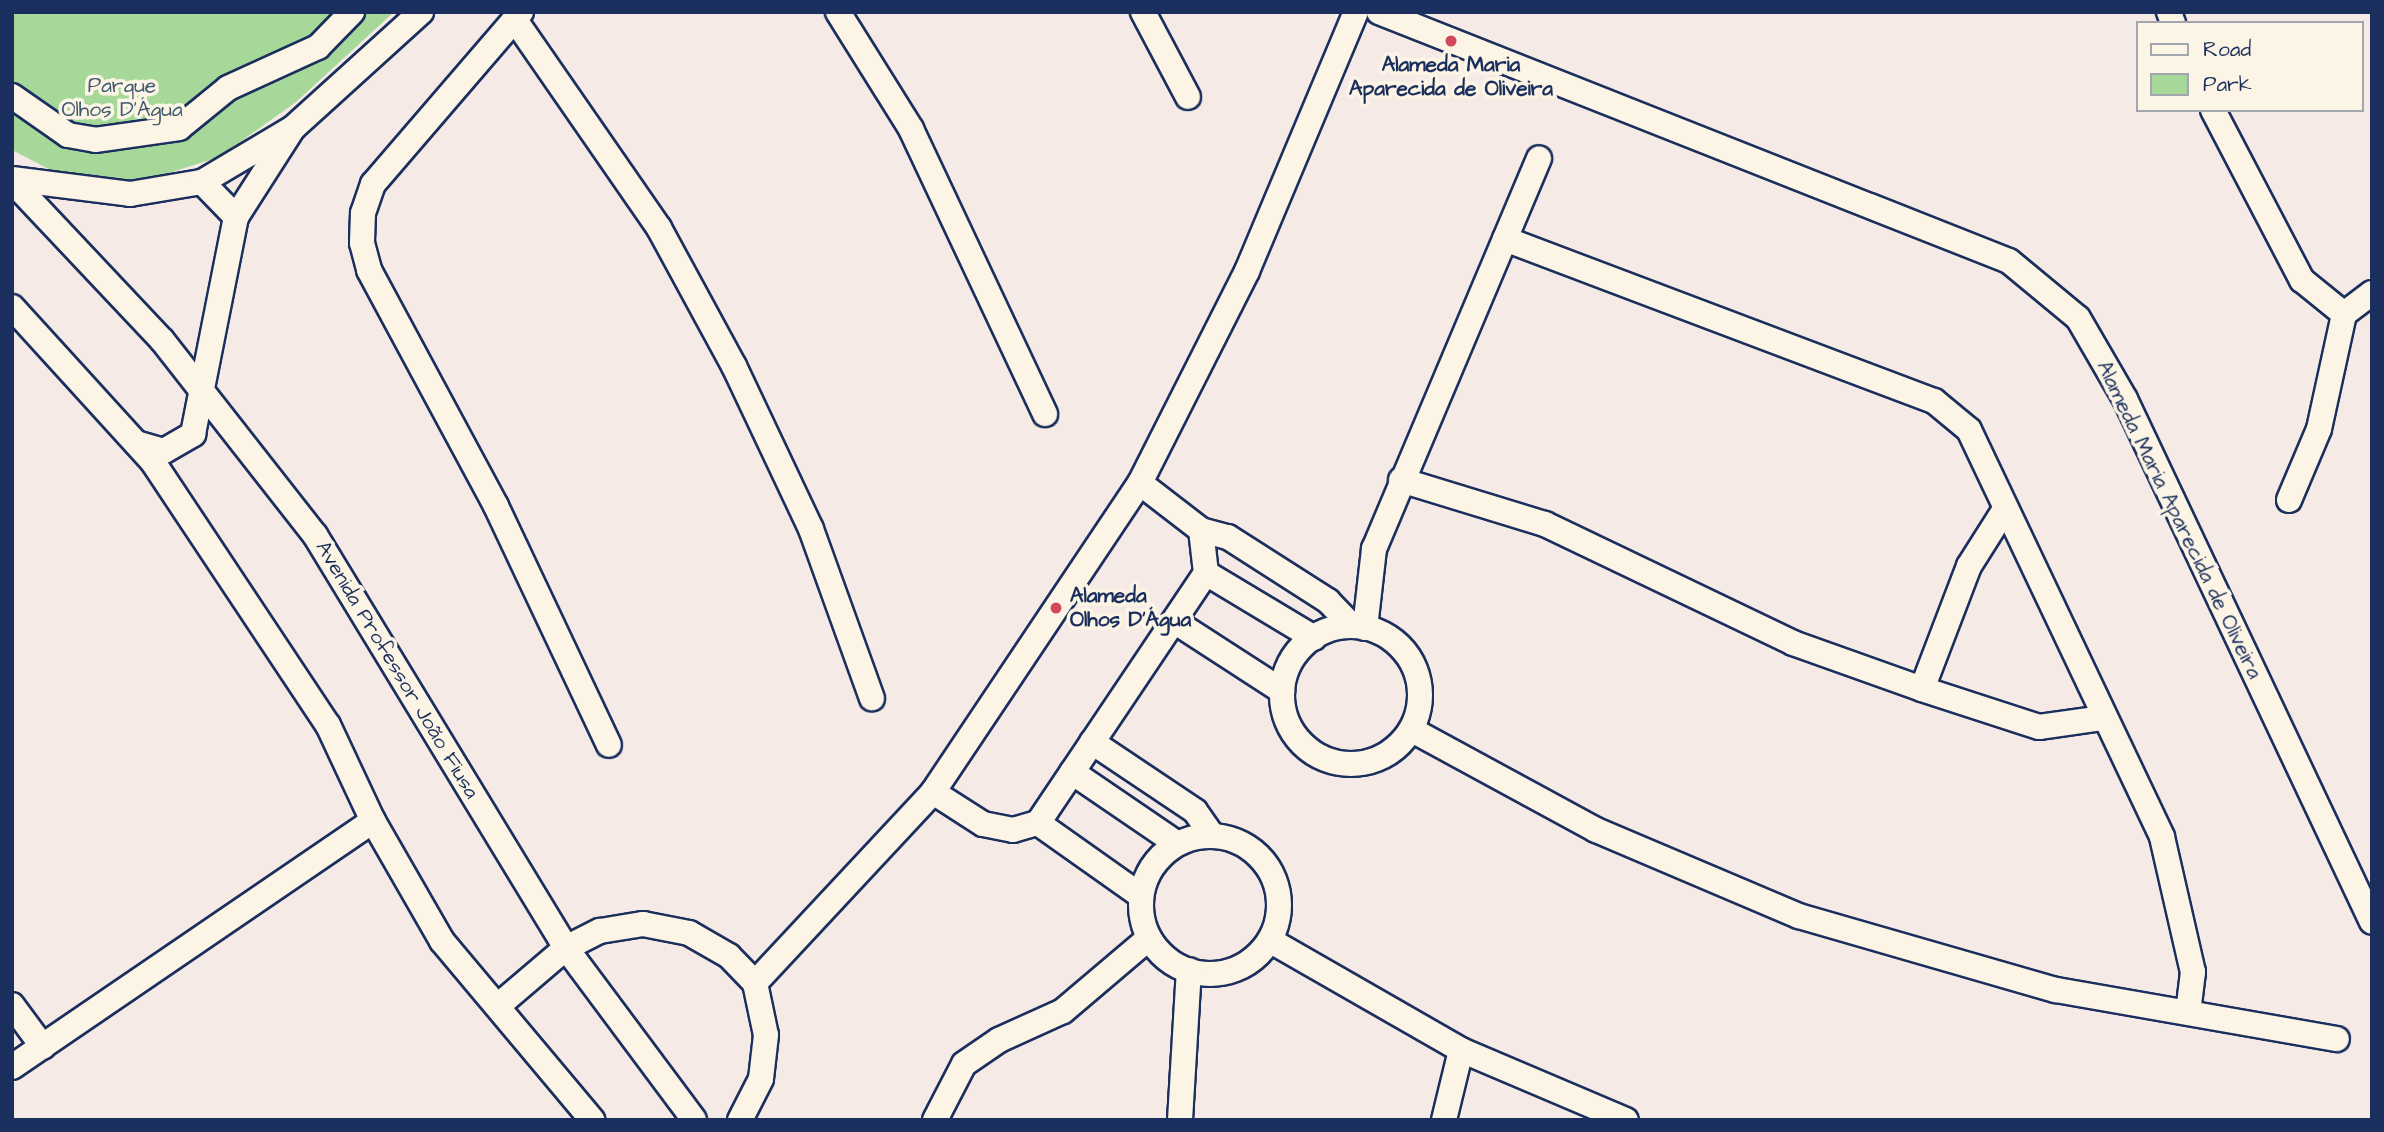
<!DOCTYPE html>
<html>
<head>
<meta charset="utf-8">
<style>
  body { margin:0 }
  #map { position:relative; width:2384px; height:1132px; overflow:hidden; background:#f6eae6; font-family:"Architects Daughter",sans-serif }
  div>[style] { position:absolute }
  .green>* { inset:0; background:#a6d89a }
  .roads { filter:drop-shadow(2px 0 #1b2f5e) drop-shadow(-2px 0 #1b2f5e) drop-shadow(0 2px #1b2f5e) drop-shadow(0 -2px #1b2f5e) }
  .minor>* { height:24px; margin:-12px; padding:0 12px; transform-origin:12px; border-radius:12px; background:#fcf5e5 }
  .minor>.ring { margin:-12px; padding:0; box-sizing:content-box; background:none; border:24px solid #fcf5e5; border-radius:50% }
  .dots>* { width:19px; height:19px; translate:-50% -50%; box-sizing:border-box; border:4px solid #fcf5e5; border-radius:50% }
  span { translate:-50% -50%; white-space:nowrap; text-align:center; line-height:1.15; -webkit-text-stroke:7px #fcf5e5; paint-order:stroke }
  .poi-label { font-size:21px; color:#1b2f5e; font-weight:700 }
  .left { translate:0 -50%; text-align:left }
  .park-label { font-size:21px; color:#3e596d }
  .street-label { font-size:21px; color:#1b2f5e }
  .frame { position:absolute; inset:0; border:14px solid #1b2f5e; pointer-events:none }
  .legend { position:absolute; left:2136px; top:21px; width:228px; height:91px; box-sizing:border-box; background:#fcf5e5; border:2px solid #a2a6af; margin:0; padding:9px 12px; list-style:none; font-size:21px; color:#1b2f5e }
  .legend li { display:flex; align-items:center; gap:14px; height:35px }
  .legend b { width:35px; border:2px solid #a2a6af }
</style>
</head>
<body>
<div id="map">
  <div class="green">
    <div style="clip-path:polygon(12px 12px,394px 12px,296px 102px,219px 157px,131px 185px,68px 179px,12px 150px)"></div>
  </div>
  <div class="roads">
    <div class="minor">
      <div style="left:521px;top:12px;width:227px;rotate:130.7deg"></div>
      <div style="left:373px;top:184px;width:31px;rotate:109deg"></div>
      <div style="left:363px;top:213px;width:30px;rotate:92deg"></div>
      <div style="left:362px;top:243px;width:28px;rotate:75deg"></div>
      <div style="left:369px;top:270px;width:268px;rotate:61.7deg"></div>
      <div style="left:496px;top:506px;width:264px;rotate:64.7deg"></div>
      <div style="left:838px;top:12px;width:138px;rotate:58deg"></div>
      <div style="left:911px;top:129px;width:315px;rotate:64.8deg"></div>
      <div style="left:1143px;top:12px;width:96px;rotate:62.1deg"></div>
      <div style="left:1379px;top:12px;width:677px;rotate:21.57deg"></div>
      <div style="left:2009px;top:261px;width:89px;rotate:39.6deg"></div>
      <div style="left:2078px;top:318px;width:94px;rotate:59.9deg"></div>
      <div style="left:2125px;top:399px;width:578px;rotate:64.72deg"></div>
      <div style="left:2169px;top:12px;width:12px;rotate:70deg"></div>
      <div style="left:515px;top:20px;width:253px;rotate:55.3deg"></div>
      <div style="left:659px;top:228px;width:157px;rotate:61.5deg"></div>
      <div style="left:734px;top:366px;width:180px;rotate:64.7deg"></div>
      <div style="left:811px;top:529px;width:180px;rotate:70.2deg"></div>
      <div style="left:12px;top:96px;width:68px;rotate:34.9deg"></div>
      <div style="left:68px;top:135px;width:27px;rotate:10deg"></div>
      <div style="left:95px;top:140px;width:85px;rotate:-8.1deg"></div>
      <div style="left:179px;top:128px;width:63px;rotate:-39.2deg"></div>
      <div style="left:228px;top:88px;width:99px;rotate:-24.5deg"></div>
      <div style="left:318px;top:47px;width:49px;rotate:-45.8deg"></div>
      <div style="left:2213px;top:110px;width:192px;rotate:62.4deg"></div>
      <div style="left:2302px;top:280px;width:54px;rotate:39deg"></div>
      <div style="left:12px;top:179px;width:119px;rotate:7.2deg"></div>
      <div style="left:130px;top:194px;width:73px;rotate:-9.5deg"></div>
      <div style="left:202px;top:182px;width:106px;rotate:-30.7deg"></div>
      <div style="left:293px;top:128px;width:173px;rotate:-42.2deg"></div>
      <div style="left:12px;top:181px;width:219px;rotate:46.7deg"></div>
      <div style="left:162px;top:340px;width:248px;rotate:51.9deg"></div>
      <div style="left:315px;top:535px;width:483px;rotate:58.7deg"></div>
      <div style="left:566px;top:948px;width:214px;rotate:53.3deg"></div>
      <div style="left:202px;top:182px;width:49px;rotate:45.8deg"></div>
      <div style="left:1505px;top:239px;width:459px;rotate:20.7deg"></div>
      <div style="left:1934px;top:401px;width:45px;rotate:39.6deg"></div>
      <div style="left:1969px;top:430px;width:450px;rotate:64.6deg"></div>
      <div style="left:2162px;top:837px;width:139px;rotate:77.1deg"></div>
      <div style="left:2193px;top:972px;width:41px;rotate:97deg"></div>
      <div style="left:12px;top:307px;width:210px;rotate:47.7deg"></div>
      <div style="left:153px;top:462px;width:316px;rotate:56.4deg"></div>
      <div style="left:328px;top:725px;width:106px;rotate:64.9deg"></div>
      <div style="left:373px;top:821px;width:138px;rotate:60.1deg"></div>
      <div style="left:442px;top:941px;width:234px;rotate:50deg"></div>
      <div style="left:136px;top:443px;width:29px;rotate:16deg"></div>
      <div style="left:164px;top:451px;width:34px;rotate:-30deg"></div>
      <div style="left:193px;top:434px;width:221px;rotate:-78.8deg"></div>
      <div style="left:236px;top:217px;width:102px;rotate:-57.4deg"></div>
      <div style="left:1401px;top:480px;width:151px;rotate:17deg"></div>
      <div style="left:1545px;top:524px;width:275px;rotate:25.6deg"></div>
      <div style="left:1793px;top:643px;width:137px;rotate:19.6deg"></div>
      <div style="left:1922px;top:689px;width:123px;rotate:18deg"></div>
      <div style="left:2039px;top:727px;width:65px;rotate:-8deg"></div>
      <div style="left:2289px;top:500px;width:77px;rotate:-67.1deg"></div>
      <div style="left:2319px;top:429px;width:118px;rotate:-77.7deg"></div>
      <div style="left:2344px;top:314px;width:35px;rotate:-37deg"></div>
      <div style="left:1201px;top:530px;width:28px;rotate:15deg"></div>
      <div style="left:1228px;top:537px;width:119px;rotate:32.6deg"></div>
      <div style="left:1328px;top:601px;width:33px;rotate:46deg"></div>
      <div style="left:1206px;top:573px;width:126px;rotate:31deg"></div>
      <div style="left:1174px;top:621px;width:129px;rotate:32.9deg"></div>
      <div class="ring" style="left:1282px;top:626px;width:114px;height:114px"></div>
      <div style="left:1365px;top:628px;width:80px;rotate:-83.5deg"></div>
      <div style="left:1374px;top:549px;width:424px;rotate:-67.1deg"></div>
      <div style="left:1922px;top:689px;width:132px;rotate:-69.1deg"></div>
      <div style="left:1969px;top:566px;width:67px;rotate:-57.7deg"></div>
      <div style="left:1412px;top:730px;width:209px;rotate:28.5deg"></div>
      <div style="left:1596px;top:830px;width:220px;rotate:23deg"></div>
      <div style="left:1799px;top:916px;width:267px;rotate:16.1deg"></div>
      <div style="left:2056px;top:990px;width:285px;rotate:9.9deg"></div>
      <div style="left:1092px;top:742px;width:124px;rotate:33.8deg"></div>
      <div style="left:1195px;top:811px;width:28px;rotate:55deg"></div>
      <div style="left:1072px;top:772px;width:126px;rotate:34.3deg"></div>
      <div style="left:933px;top:792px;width:59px;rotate:32.6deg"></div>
      <div style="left:983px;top:824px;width:31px;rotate:11deg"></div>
      <div style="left:1013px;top:830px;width:26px;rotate:-16deg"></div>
      <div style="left:1038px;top:823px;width:301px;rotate:-56.1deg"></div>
      <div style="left:1206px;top:573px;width:43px;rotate:-96.6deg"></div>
      <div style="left:1201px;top:530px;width:77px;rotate:-142.4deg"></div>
      <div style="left:1038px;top:823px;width:126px;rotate:35.3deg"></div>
      <div class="ring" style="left:1141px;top:836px;width:114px;height:114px"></div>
      <div style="left:1271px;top:941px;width:219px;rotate:29.8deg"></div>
      <div style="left:1461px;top:1050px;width:179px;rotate:23deg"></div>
      <div style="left:755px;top:983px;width:261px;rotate:-47deg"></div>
      <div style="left:933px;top:792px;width:372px;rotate:-56.2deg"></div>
      <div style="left:1140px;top:483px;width:237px;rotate:-63.2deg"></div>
      <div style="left:1247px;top:271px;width:281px;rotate:-67.2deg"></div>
      <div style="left:12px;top:1005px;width:52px;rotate:53.6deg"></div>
      <div style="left:499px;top:1005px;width:88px;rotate:-40.4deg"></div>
      <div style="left:566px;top:948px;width:38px;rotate:-27deg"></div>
      <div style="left:600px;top:931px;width:44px;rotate:-9.2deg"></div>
      <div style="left:643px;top:924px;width:47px;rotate:11.1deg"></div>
      <div style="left:689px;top:933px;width:46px;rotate:29.9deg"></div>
      <div style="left:729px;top:956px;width:37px;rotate:46deg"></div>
      <div style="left:755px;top:983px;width:53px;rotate:78.1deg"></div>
      <div style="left:766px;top:1035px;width:44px;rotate:96.5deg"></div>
      <div style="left:761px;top:1079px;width:46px;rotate:117.1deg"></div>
      <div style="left:12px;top:1067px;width:437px;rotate:-34.3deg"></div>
      <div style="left:935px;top:1120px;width:63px;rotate:-62.6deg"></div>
      <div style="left:964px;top:1064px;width:42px;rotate:-34.4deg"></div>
      <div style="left:999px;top:1040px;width:70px;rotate:-24.4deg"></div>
      <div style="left:1063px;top:1011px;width:111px;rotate:-40.3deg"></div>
      <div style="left:1180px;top:1120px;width:150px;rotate:-86.6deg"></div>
      <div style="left:1444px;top:1120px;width:72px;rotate:-76.3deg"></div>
    </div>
  </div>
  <div class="dots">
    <div style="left:1451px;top:41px;background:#d1495b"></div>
    <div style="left:1056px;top:608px;background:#d1495b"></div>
  </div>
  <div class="poi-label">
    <span style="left:1451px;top:77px">Alameda Maria<br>Aparecida de Oliveira</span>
    <span class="left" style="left:1070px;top:608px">Alameda<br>Olhos D'Água</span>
  </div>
  <div class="park-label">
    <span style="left:122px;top:98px">Parque<br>Olhos D'Água</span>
  </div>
  <div class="street-label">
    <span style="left:2179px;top:520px;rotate:64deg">Alameda Maria Aparecida de Oliveira</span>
    <span style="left:397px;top:670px;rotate:59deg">Avenida Professor João Fiusa</span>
  </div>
  <div class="frame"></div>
  <ul class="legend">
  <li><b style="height:9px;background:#fcf5e5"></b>Road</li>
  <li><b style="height:19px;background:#a6d89a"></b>Park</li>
  </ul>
</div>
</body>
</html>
